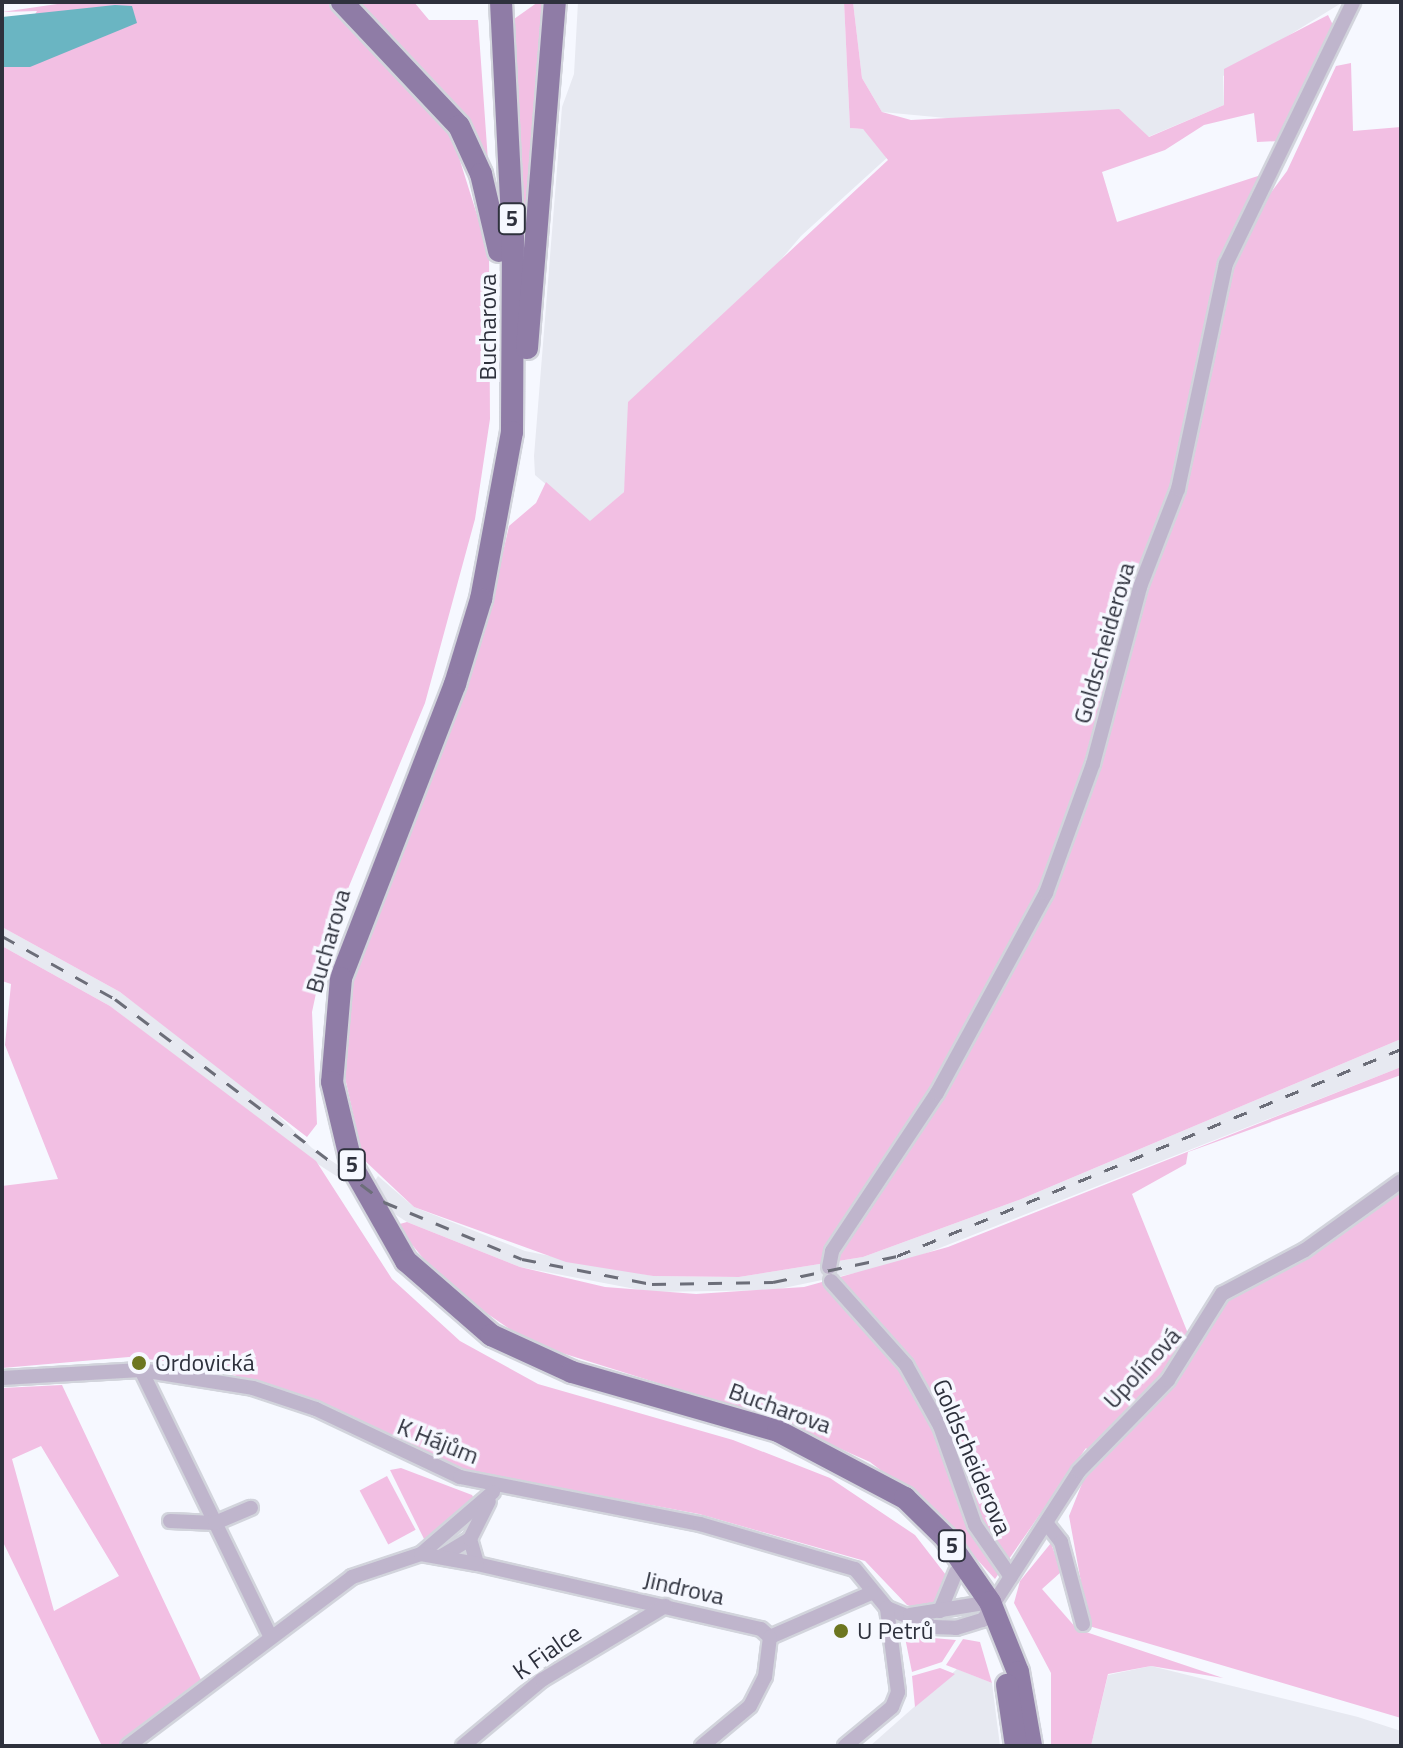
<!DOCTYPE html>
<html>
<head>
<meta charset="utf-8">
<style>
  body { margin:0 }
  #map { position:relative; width:1403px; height:1748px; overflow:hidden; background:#f6f8ff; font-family:"Titillium Web",sans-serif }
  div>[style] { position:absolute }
  .built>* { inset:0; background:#e7e9f1 }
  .green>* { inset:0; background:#f2bfe3; transform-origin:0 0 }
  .water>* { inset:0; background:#6ab5c2 }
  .roads { filter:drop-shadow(2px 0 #d2d4dc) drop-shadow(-2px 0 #d2d4dc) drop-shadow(0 2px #d2d4dc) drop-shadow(0 -2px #d2d4dc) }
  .minor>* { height:14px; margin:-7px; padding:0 7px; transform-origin:7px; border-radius:7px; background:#bfb5cc }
  .primary>* { height:22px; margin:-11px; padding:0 11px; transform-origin:11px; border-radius:11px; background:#8f7ca6 }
  .rail>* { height:3px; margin-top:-1.5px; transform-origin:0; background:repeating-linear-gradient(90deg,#6c6e79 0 14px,transparent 0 28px) }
  .dots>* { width:22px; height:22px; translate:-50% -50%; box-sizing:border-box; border:4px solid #f6f8ff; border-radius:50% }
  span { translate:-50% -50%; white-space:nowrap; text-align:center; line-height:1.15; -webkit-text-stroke:7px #f6f8ff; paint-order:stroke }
  .shield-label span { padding:2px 6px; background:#f6f8ff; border:2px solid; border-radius:6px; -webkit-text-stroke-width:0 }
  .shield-label { font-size:22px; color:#2e313d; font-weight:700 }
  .street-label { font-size:24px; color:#2e313d }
  .poi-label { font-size:24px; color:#2e313d }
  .left { translate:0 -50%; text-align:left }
  .frame { position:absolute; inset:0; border:4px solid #2e313d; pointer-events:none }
</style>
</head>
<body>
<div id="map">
  <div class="built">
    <div style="clip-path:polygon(578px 2px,844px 2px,850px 128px,863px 129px,890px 155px,801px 236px,630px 437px,624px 492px,590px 522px,535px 475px,534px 456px,562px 107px,574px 74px)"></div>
    <div style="clip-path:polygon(853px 2px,1343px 2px,1223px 76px,1224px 105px,1148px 137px,882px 112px,862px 78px)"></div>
    <div style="clip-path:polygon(2px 927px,120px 992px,258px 1096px,312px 1148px,371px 1187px,378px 1176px,414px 1207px,525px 1251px,653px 1276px,739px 1277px,863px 1257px,1019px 1200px,1401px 1039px,1401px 1067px,899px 1264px,774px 1290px,651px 1292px,520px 1267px,407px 1222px,307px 1157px,110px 1006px,2px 946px)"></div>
    <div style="clip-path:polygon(1151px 1666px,1358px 1717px,1401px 1731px,1401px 1746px,1091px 1746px,1108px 1675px)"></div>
    <div style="clip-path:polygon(957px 1669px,992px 1683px,1000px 1746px,870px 1746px)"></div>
  </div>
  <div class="green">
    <div style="clip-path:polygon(71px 2px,329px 2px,451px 132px,489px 253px,490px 419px,475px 519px,425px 703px,328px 937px,312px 1012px,317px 1124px,307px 1137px,120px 992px,2px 927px,2px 67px,37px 11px,2px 12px)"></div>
    <div style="clip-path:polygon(353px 2px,414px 2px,429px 20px,478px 20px,488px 161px,452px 103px)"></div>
    <div style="clip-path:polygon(538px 2px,546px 2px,525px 312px,510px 35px,514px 19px)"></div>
    <div style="clip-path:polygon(844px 2px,853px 2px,862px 78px,882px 112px,911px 120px,1119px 109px,1149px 137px,1224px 105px,1224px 69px,1328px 15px,1333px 25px,1279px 141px,1257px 142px,1254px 113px,1204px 125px,1165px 150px,1102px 172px,1117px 222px,1261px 175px,1222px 262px,1216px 301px,1251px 219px,1287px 171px,1336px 66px,1351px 63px,1353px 131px,1401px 127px,1401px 1039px,1019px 1200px,863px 1257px,739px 1277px,653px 1276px,566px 1262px,414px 1207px,363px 1159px,344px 1073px,353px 979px,488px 617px,509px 526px,536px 503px,546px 482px,590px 521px,624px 492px,628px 402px,888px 160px,863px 129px,850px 128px)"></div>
    <div style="clip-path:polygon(2px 946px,110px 1006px,316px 1161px,392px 1279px,460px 1341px,538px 1384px,733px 1440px,830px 1478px,915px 1535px,949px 1579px,944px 1601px,922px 1610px,907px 1605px,865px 1561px,699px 1514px,462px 1470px,340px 1411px,207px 1366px,129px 1357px,2px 1368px,2px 1186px,58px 1179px,5px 1045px,11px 984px,2px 981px)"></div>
    <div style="clip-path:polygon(1401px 1067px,1401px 1075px,1188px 1152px,1186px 1164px,1132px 1194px,1191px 1341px,1219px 1291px,1310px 1242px,1401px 1175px,1401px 1718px,1089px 1626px,1069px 1516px,1093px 1456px,1086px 1448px,995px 1579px,929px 1507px,870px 1462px,773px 1419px,530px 1343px,444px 1284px,396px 1225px,407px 1222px,520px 1267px,605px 1287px,696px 1294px,804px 1287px,948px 1247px)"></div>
    <div style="clip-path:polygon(evenodd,62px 1385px,202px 1682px,119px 1746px,102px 1746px,2px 1540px,2px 1388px,62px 1385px,41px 1446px,119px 1576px,54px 1611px,12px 1459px,41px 1446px)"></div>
    <div style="clip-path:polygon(401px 1468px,472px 1495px,475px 1500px,426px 1543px,390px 1470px)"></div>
    <div style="left:387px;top:1476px;width:61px;height:31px;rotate:62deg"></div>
    <div style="clip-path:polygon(1051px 1543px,1061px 1572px,1042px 1589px,1077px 1629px,1223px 1678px,1151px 1666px,1108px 1674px,1091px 1746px,1051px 1746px,1051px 1673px,1014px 1603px,1020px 1581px)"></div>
    <div style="clip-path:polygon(903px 1628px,933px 1638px,956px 1640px,942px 1662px,912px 1672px)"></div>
    <div style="clip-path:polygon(963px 1639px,980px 1642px,992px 1683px,946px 1665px)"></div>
    <div style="clip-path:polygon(940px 1668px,955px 1674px,915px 1707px,912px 1676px)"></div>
  </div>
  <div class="water">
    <div style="clip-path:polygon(115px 5px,132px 6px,137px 23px,30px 67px,2px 67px,2px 17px)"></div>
  </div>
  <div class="roads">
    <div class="minor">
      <div style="left:829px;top:1267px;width:16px;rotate:-79deg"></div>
      <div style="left:832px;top:1251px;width:190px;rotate:-56.4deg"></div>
      <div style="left:937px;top:1093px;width:228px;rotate:-61.4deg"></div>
      <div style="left:1046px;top:893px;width:137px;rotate:-70deg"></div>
      <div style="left:1093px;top:764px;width:183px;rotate:-75.1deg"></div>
      <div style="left:1140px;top:587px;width:105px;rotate:-68.8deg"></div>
      <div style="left:1178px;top:489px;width:230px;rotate:-78deg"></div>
      <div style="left:1226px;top:264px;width:291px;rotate:-64.1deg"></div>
      <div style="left:831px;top:1281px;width:113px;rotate:48.2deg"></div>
      <div style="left:906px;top:1365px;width:70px;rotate:60.9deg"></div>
      <div style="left:940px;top:1426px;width:105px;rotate:70.5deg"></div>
      <div style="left:975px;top:1525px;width:63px;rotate:55.3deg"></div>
      <div style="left:141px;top:1370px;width:296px;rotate:64.1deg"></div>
      <div style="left:2px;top:1378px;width:139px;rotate:-3.3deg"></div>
      <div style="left:141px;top:1370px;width:113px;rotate:9.1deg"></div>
      <div style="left:253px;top:1388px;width:66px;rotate:18.4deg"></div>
      <div style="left:316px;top:1409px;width:159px;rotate:25.3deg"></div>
      <div style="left:460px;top:1477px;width:245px;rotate:11.1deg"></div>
      <div style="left:700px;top:1524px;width:161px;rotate:16.2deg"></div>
      <div style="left:855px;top:1569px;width:50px;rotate:50.6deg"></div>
      <div style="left:887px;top:1608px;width:50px;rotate:22.4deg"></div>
      <div style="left:933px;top:1627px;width:23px;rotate:2deg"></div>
      <div style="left:956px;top:1628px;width:28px;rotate:-17deg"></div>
      <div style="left:983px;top:1620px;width:177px;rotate:-57.2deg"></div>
      <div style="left:1079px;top:1471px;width:127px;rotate:-45.6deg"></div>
      <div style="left:1168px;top:1380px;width:102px;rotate:-57.9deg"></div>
      <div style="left:1222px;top:1294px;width:94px;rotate:-27.9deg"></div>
      <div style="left:1305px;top:1250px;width:118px;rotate:-35.7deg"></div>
      <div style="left:170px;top:1521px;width:45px;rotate:2.5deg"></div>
      <div style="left:215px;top:1523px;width:39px;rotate:-23deg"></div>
      <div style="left:1047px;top:1524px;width:23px;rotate:52deg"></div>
      <div style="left:1061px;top:1542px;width:85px;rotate:75deg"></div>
      <div style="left:470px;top:1539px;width:26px;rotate:74deg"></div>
      <div style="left:477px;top:1564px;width:291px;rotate:12.9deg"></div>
      <div style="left:761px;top:1629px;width:12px;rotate:42deg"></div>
      <div style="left:421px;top:1554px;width:95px;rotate:-40.7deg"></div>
      <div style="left:440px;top:1557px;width:35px;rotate:-31deg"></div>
      <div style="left:470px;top:1539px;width:42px;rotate:-63.4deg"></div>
      <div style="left:940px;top:1611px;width:42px;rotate:-67.7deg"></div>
      <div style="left:910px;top:1615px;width:81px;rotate:-9.2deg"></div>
      <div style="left:770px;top:1637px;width:110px;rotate:-23.5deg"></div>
      <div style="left:128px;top:1746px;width:281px;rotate:-37deg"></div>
      <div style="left:352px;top:1577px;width:73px;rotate:-18.4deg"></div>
      <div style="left:421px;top:1554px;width:57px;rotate:10.1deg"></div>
      <div style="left:463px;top:1746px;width:103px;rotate:-39.9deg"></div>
      <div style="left:542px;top:1680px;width:144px;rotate:-31deg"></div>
      <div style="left:702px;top:1746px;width:62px;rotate:-39.8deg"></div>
      <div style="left:750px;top:1706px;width:33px;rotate:-63deg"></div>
      <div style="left:765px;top:1677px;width:40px;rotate:-82.9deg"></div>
      <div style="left:845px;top:1746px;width:61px;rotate:-39.7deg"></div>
      <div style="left:892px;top:1707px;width:16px;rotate:-68deg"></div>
      <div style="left:898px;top:1692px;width:85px;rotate:-97.5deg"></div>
    </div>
    <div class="primary">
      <div style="left:342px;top:2px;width:170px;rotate:46.7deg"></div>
      <div style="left:459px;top:126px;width:53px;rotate:65.4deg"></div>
      <div style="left:481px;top:174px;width:79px;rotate:76.8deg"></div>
      <div style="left:501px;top:2px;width:236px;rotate:87.1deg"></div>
      <div style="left:513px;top:238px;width:194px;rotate:90.3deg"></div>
      <div style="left:512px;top:432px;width:170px;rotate:100.5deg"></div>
      <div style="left:481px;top:599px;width:89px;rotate:107deg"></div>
      <div style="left:455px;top:684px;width:315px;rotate:111.2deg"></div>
      <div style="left:341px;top:978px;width:104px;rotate:94.9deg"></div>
      <div style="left:332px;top:1082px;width:86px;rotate:76.6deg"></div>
      <div style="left:352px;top:1166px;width:109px;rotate:60.4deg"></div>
      <div style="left:406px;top:1261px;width:113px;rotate:41deg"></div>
      <div style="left:491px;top:1335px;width:89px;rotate:24.6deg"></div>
      <div style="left:572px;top:1372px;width:214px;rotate:16deg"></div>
      <div style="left:778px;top:1431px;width:144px;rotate:27.8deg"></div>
      <div style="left:905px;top:1498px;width:56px;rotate:44.3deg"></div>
      <div style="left:945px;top:1537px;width:79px;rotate:55.3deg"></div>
      <div style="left:990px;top:1602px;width:75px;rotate:68.2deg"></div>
      <div style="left:1018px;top:1672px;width:75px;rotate:80deg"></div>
      <div style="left:527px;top:348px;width:347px;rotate:-85.4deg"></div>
      <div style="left:1007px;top:1685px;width:62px;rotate:81.6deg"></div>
    </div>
  </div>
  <div class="rail">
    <div style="left:2px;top:936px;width:129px;rotate:29.1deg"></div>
    <div style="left:115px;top:999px;width:337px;rotate:37deg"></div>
    <div style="left:384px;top:1202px;width:149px;rotate:22.4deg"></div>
    <div style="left:522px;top:1259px;width:132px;rotate:10.9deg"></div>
    <div style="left:652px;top:1284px;width:121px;rotate:-0.9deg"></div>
    <div style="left:773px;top:1282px;width:127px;rotate:-11.8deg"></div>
    <div style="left:897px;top:1256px;width:545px;rotate:-22.33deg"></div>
  </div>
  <div class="dots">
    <div style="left:139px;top:1363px;background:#6d7620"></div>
    <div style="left:841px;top:1631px;background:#6d7620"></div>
  </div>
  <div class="shield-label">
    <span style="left:512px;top:219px">5</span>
    <span style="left:352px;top:1165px">5</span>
    <span style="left:952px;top:1546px">5</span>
  </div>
  <div class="street-label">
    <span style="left:488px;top:327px;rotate:-90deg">Bucharova</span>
    <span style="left:1104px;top:643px;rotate:-74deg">Goldscheiderova</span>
    <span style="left:328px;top:941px;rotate:-74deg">Bucharova</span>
    <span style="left:1142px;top:1368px;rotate:-47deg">Upolínová</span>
    <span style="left:780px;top:1408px;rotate:20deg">Bucharova</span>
    <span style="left:438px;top:1441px;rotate:22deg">K Hájům</span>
    <span style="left:972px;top:1457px;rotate:67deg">Goldscheiderova</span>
    <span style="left:684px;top:1588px;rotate:13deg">Jindrova</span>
    <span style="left:547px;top:1652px;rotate:-35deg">K Fialce</span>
  </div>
  <div class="poi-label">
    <span class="left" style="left:155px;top:1363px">Ordovická</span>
    <span class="left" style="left:857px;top:1631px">U Petrů</span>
  </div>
  <div class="frame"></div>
</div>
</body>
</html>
